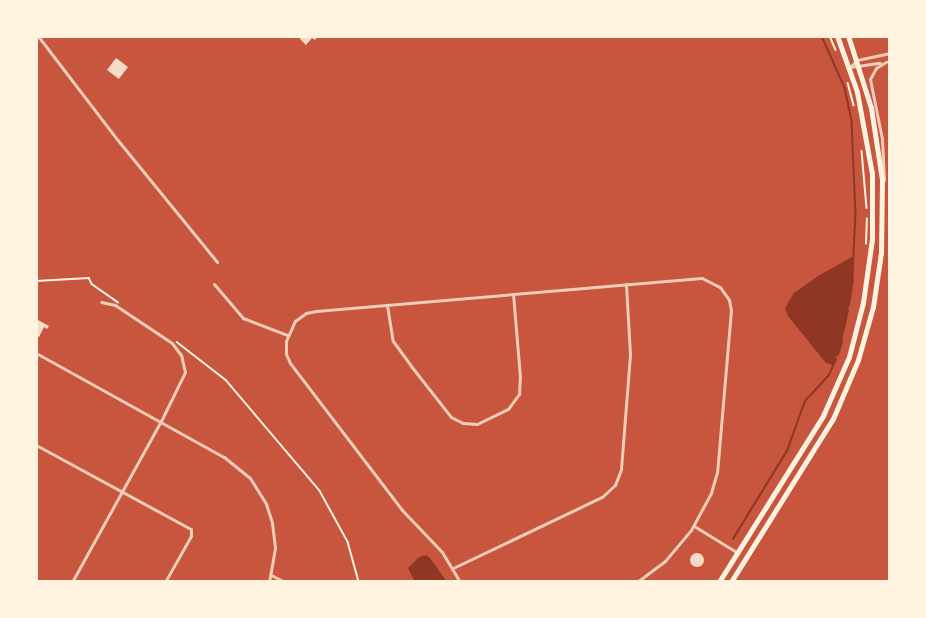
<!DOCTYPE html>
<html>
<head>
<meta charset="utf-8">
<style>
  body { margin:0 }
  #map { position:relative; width:926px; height:618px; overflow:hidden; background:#c8553d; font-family:"DejaVu Sans",sans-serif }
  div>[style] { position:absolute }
  .water>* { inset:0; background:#8f3625 }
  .stream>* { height:1.5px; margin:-0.75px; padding:0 0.75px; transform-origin:0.75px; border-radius:0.75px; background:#8f3625 }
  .building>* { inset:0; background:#f7dbc8; transform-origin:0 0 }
  .round { border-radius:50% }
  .path>* { height:1.5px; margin:-0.75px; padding:0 0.75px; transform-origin:0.75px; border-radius:0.75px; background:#fff3e0 }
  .minor>* { height:3px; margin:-1.5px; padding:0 1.5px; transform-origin:1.5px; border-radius:1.5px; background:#f1ccb7 }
  .secondary>* { height:4.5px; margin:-2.25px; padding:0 2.25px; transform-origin:2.25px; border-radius:2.25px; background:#fff3e0 }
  span { translate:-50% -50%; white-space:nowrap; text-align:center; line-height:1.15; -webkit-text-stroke:5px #fff3e0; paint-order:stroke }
  .frame { position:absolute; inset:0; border:38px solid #fff3e0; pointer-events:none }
</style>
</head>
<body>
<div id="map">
  <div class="water">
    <div style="clip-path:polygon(854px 256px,853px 284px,842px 342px,833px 365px,826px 363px,788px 316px,785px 308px,794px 293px,818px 276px)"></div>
    <div style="clip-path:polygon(426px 555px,430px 558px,447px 582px,415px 582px,408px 568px,419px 557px)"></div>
  </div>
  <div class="stream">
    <div style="left:822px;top:36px;width:57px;rotate:66.1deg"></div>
    <div style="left:845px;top:88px;width:35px;rotate:78deg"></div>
    <div style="left:852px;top:122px;width:91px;rotate:87.5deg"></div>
    <div style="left:856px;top:213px;width:62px;rotate:92.8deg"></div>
    <div style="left:849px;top:305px;width:25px;rotate:-81deg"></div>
    <div style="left:844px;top:329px;width:19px;rotate:-78deg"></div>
    <div style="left:838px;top:355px;width:14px;rotate:-73deg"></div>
    <div style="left:733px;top:539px;width:103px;rotate:-58.5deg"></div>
    <div style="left:787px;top:451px;width:53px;rotate:-70.2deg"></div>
    <div style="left:805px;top:401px;width:35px;rotate:-47deg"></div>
    <div style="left:829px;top:375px;width:17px;rotate:-66deg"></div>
  </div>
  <div class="building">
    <div style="clip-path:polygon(302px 36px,318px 36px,315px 40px,312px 38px,306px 45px,300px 39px)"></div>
    <div style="left:116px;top:58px;width:15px;height:15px;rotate:37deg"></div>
    <div style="clip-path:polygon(38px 320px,49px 326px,47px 329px,44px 327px,39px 337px,36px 336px)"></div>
    <div class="round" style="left:690px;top:553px;width:14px;height:14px"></div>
  </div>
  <div class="path">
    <div style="left:830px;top:36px;width:15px;rotate:67deg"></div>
    <div style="left:848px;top:83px;width:23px;rotate:75deg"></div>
    <div style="left:862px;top:151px;width:57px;rotate:85deg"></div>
    <div style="left:866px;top:244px;width:25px;rotate:-88deg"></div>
    <div style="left:36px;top:281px;width:53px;rotate:-3.2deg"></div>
    <div style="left:89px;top:278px;width:7px;rotate:63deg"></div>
    <div style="left:92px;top:284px;width:32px;rotate:35deg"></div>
    <div style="left:177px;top:342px;width:62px;rotate:37.8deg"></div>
    <div style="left:226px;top:380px;width:145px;rotate:49.7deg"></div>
    <div style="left:320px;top:491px;width:58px;rotate:61.2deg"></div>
    <div style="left:348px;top:542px;width:41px;rotate:74.6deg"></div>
  </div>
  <div class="minor">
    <div style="left:38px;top:36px;width:128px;rotate:52.6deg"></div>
    <div style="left:116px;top:138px;width:160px;rotate:50.8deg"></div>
    <div style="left:850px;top:67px;width:10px;rotate:-45deg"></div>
    <div style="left:857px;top:60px;width:34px;rotate:-12deg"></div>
    <div style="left:850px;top:67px;width:30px;rotate:-8deg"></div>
    <div style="left:884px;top:180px;width:41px;rotate:-92.8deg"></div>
    <div style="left:882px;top:139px;width:61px;rotate:-101.3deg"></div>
    <div style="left:870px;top:79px;width:13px;rotate:-61deg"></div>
    <div style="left:876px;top:68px;width:12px;rotate:-31deg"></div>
    <div style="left:214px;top:284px;width:45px;rotate:49.5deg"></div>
    <div style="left:243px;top:318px;width:47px;rotate:21.1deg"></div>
    <div style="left:387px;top:305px;width:36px;rotate:81deg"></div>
    <div style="left:393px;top:341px;width:31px;rotate:54deg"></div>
    <div style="left:411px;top:366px;width:65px;rotate:51.9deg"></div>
    <div style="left:451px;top:417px;width:13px;rotate:27deg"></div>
    <div style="left:463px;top:423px;width:14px;rotate:4deg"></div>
    <div style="left:477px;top:424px;width:34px;rotate:-26deg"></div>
    <div style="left:508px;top:409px;width:19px;rotate:-54deg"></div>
    <div style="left:519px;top:394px;width:17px;rotate:-87deg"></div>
    <div style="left:520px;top:377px;width:83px;rotate:-94.8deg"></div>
    <div style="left:36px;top:353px;width:215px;rotate:29deg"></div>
    <div style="left:224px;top:457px;width:33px;rotate:39deg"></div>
    <div style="left:250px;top:478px;width:31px;rotate:58deg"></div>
    <div style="left:266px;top:504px;width:20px;rotate:72deg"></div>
    <div style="left:272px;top:523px;width:25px;rotate:83deg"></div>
    <div style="left:275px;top:548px;width:35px;rotate:100deg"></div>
    <div style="left:36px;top:445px;width:176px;rotate:28.5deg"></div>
    <div style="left:191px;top:529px;width:7px;rotate:90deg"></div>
    <div style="left:191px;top:536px;width:53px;rotate:119.5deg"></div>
    <div style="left:694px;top:526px;width:52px;rotate:31.5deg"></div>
    <div style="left:453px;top:568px;width:165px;rotate:-25.5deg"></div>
    <div style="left:602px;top:497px;width:18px;rotate:-43deg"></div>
    <div style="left:615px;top:485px;width:17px;rotate:-69deg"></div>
    <div style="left:621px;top:469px;width:115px;rotate:-85.5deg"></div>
    <div style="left:630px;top:354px;width:70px;rotate:-93.3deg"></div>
    <div style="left:271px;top:575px;width:16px;rotate:27deg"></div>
    <div style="left:72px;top:582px;width:188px;rotate:-61.1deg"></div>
    <div style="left:163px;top:417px;width:50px;rotate:-63.9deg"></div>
    <div style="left:185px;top:372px;width:17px;rotate:-103deg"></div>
    <div style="left:181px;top:355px;width:15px;rotate:-127deg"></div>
    <div style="left:172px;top:343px;width:69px;rotate:-146.3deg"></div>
    <div style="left:115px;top:305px;width:14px;rotate:-168deg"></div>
    <div style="left:460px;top:582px;width:35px;rotate:-121deg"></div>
    <div style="left:442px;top:552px;width:58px;rotate:-133.6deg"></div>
    <div style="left:402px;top:510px;width:185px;rotate:-127.3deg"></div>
    <div style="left:290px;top:363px;width:10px;rotate:-114deg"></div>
    <div style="left:286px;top:354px;width:13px;rotate:-90deg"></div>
    <div style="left:286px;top:341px;width:22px;rotate:-66deg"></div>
    <div style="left:295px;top:321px;width:14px;rotate:-36deg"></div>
    <div style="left:306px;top:313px;width:10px;rotate:-11deg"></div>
    <div style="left:316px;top:311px;width:387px;rotate:-4.9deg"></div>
    <div style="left:702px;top:278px;width:20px;rotate:27deg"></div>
    <div style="left:720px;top:287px;width:16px;rotate:55deg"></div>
    <div style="left:729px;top:300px;width:10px;rotate:79deg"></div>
    <div style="left:731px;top:310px;width:163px;rotate:94.9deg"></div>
    <div style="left:717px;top:472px;width:22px;rotate:106deg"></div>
    <div style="left:711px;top:493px;width:42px;rotate:118.4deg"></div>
    <div style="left:691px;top:530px;width:40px;rotate:130deg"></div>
    <div style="left:665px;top:561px;width:35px;rotate:143deg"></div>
  </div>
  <div class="secondary">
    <div style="left:719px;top:582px;width:196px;rotate:-57.9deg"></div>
    <div style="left:823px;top:416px;width:64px;rotate:-66.2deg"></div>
    <div style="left:849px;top:357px;width:56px;rotate:-75.5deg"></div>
    <div style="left:863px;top:303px;width:65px;rotate:-82deg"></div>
    <div style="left:872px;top:239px;width:65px;rotate:-90deg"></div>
    <div style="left:872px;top:174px;width:83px;rotate:-100.4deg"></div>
    <div style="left:857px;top:92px;width:59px;rotate:-109.7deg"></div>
    <div style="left:731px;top:582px;width:192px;rotate:-58deg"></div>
    <div style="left:833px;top:419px;width:64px;rotate:-67deg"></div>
    <div style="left:858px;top:360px;width:55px;rotate:-74.2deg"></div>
    <div style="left:873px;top:307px;width:55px;rotate:-81.6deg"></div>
    <div style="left:881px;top:253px;width:73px;rotate:-89.2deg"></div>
    <div style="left:882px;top:180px;width:73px;rotate:-98.7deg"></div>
    <div style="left:871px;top:108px;width:76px;rotate:-107.7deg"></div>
  </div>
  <div class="frame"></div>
</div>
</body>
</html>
